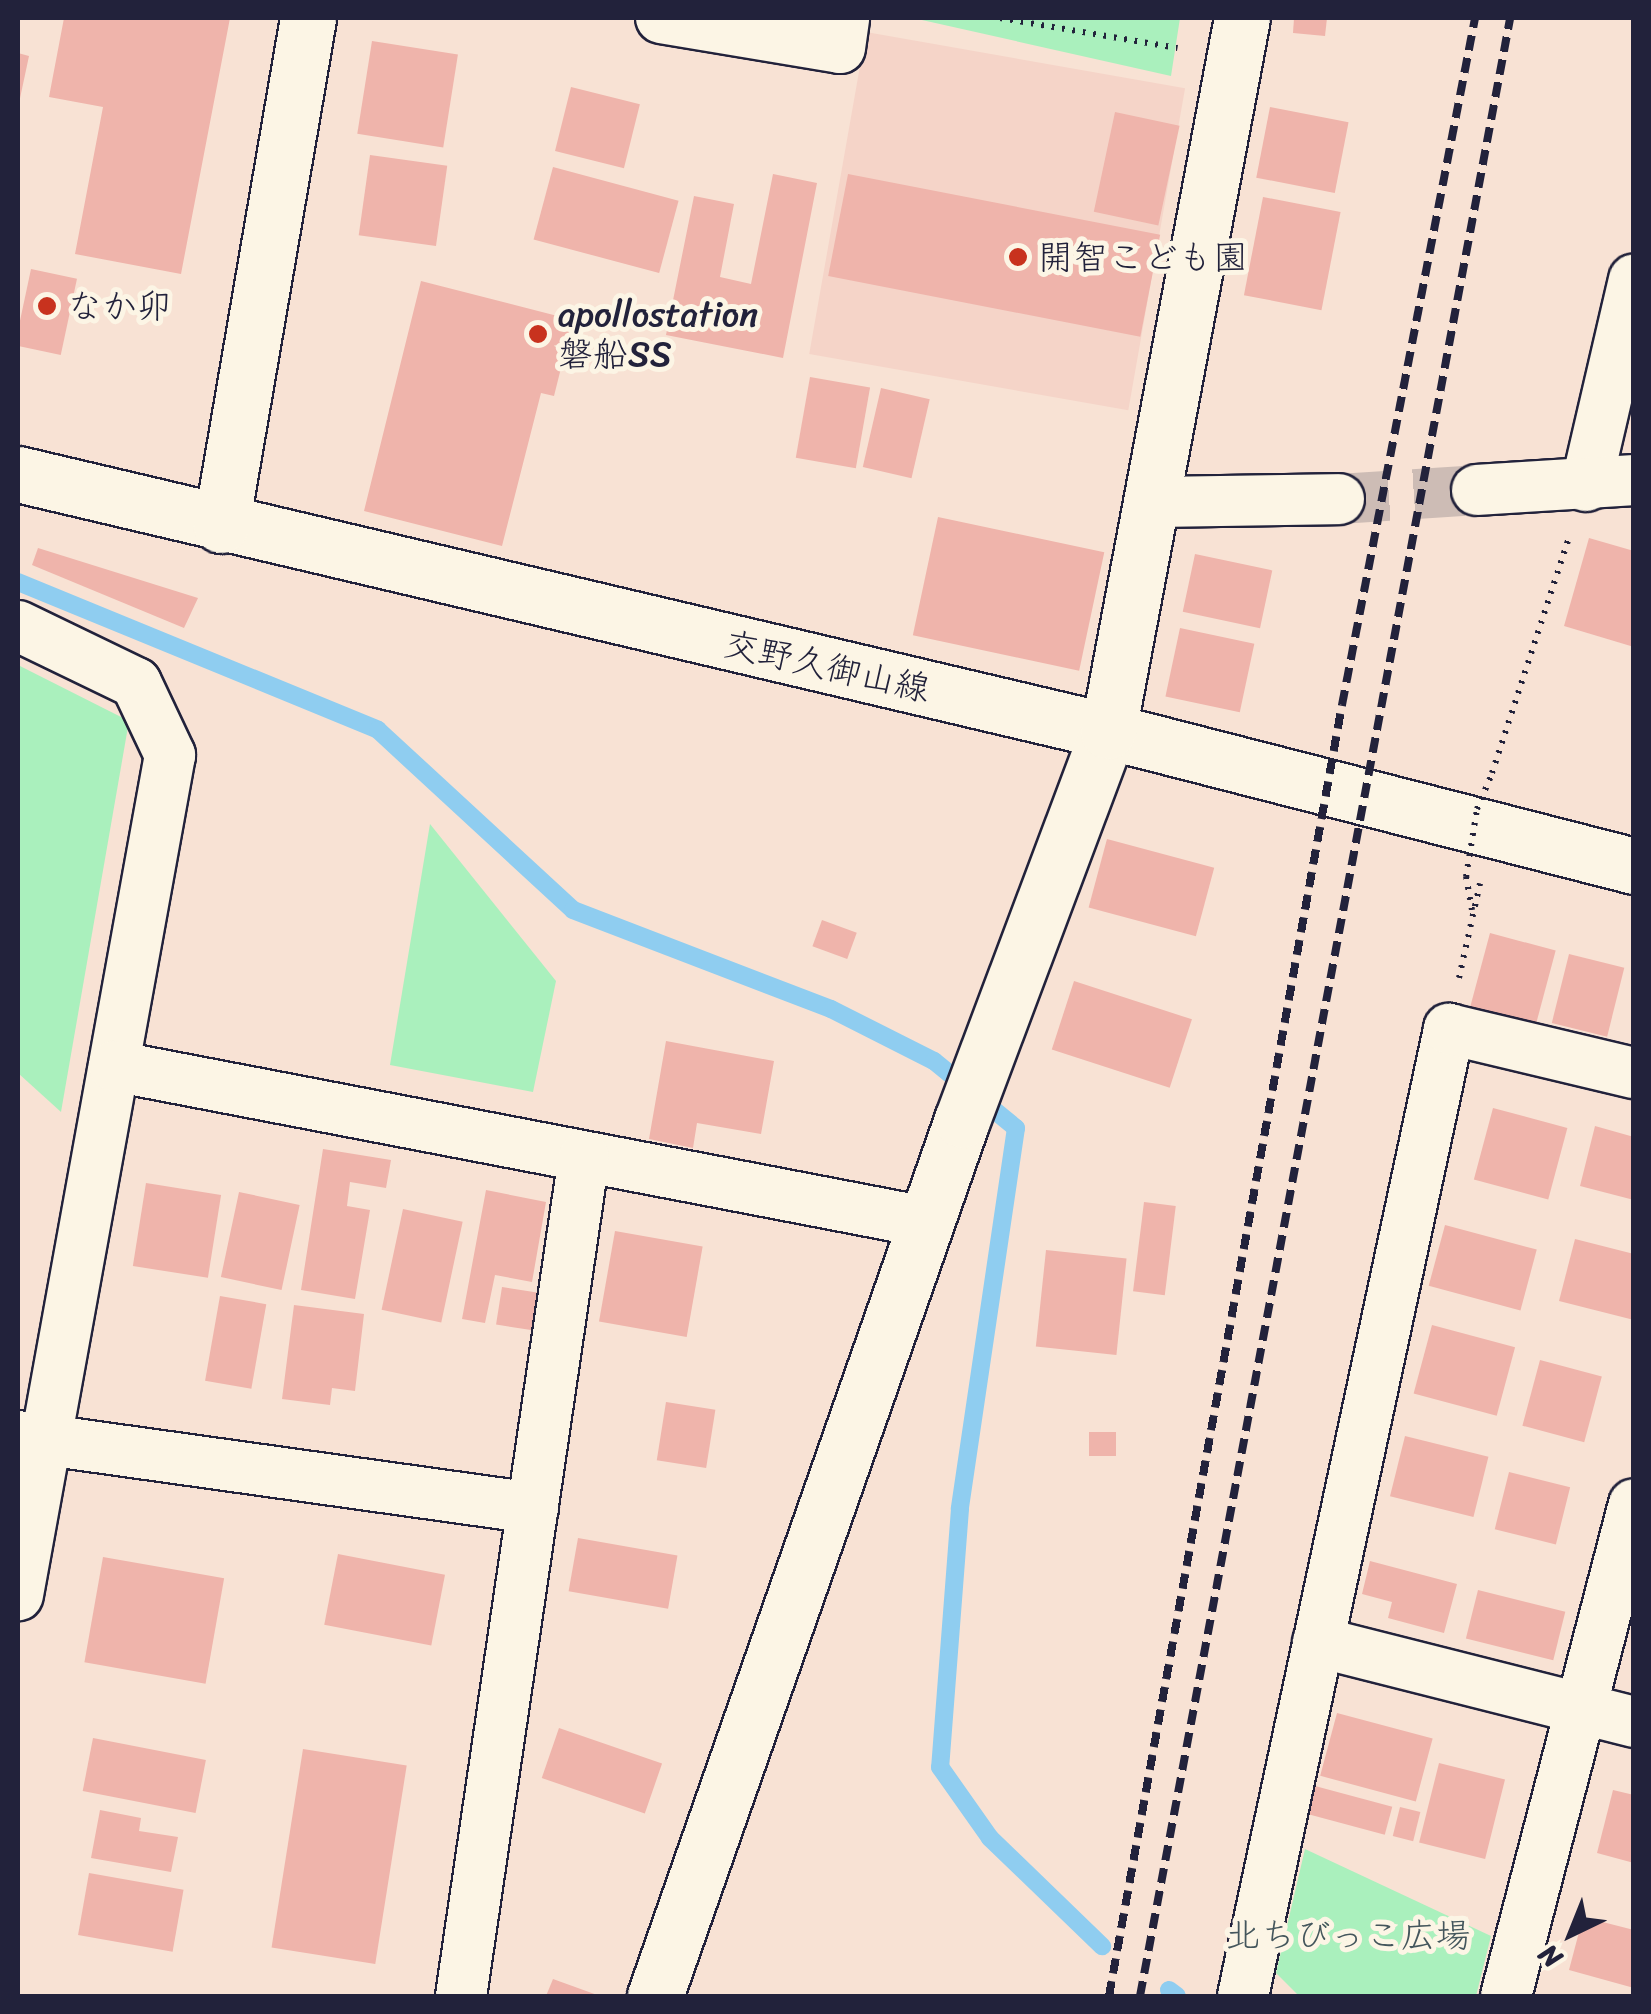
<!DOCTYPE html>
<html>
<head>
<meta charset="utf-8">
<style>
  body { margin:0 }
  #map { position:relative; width:1651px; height:2014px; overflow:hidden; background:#f8e2d4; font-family:Sriracha,"Klee One",sans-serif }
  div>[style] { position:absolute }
  .built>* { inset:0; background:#f5d4c8; transform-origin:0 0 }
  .green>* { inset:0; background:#aaf0bd }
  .stream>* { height:18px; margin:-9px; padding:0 9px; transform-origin:9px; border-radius:9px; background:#8fcdf0 }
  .building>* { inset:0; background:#efb4ab; transform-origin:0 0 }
  .street-tunnel>* { height:50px; margin-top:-25px; transform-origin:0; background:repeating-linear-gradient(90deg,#cdbcb5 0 50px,transparent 0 75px) }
  .path>* { height:6px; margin-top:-3px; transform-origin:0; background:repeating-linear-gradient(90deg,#22223b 0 2.5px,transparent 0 10.5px) }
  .roads { filter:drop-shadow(2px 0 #22223b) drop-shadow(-2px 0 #22223b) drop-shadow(0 2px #22223b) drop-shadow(0 -2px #22223b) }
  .street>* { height:50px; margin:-25px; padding:0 25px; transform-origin:25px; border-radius:25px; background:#fcf5e5 }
  .secondary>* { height:55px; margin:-27.5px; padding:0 27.5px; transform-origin:27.5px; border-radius:27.5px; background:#fcf5e5 }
  .rail>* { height:8px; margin-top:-4px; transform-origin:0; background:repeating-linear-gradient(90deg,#22223b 0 15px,transparent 0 23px) }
  .path-bridge>* { height:6px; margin-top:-3px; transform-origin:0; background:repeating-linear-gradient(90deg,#22223b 0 2.5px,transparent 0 10.5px) }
  .dots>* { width:28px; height:28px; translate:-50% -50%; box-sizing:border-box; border:5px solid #fcf5e5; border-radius:50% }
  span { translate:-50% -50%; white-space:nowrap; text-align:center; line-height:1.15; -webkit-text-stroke:10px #fcf5e5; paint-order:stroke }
  .poi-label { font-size:35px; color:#22223b }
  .left { translate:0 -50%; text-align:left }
  .street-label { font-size:35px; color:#22223b }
  .park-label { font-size:35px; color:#44565c }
  .frame { position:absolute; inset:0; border:20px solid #22223b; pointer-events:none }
  .north { position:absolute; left:1521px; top:1884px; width:100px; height:100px; -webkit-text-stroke:8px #fcf5e5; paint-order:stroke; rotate:223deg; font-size:28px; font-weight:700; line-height:40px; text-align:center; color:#22223b }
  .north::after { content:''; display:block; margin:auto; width:35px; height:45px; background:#22223b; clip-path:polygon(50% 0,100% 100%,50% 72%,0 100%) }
</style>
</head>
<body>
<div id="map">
  <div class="built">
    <div style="left:866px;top:32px;width:324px;height:327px;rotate:10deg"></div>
  </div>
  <div class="green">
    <div style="clip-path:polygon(913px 18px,1180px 18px,1171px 76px)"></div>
    <div style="clip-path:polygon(18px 665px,129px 721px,61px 1112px,18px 1073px)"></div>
    <div style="clip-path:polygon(430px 824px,556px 981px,533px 1092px,390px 1065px)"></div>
    <div style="clip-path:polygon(1305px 1849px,1491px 1936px,1476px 1996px,1299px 1996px,1276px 1973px)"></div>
  </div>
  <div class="stream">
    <div style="left:18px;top:582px;width:389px;rotate:22.3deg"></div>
    <div style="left:378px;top:730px;width:265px;rotate:42.7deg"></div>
    <div style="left:573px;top:910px;width:276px;rotate:21deg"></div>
    <div style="left:831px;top:1009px;width:115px;rotate:26.8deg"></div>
    <div style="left:934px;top:1061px;width:106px;rotate:39.3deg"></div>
    <div style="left:1016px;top:1128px;width:385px;rotate:98.4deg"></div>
    <div style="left:960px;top:1509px;width:259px;rotate:94.4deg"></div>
    <div style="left:940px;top:1767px;width:87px;rotate:54.8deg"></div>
    <div style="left:990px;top:1838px;width:156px;rotate:44deg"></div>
    <div style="left:1169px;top:1990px;width:10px;rotate:37deg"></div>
  </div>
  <div class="building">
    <div style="clip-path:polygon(64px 18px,230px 18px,181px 274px,75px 254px,103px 107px,49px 97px)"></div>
    <div style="clip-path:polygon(1294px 18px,1327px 18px,1325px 36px,1293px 33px)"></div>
    <div style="left:372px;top:41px;width:87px;height:94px;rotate:9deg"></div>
    <div style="clip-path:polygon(18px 53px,29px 56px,19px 103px,18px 103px)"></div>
    <div style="left:571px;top:87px;width:71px;height:66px;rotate:14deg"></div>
    <div style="left:1270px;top:107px;width:80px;height:72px;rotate:11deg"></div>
    <div style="left:1115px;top:112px;width:66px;height:102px;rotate:12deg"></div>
    <div style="left:370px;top:155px;width:78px;height:81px;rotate:8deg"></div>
    <div style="left:553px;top:167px;width:130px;height:75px;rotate:15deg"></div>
    <div style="clip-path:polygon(773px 174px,817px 183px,783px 358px,666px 335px,694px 196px,734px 204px,720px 277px,751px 284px)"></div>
    <div style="left:848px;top:174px;width:318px;height:104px;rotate:11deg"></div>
    <div style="left:1263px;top:197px;width:79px;height:100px;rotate:11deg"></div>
    <div style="left:31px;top:269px;width:47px;height:78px;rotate:12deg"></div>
    <div style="clip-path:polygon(421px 281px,573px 320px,554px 396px,541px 393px,502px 546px,364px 511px)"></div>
    <div style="left:810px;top:377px;width:61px;height:82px;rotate:10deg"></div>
    <div style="left:881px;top:388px;width:50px;height:81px;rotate:13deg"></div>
    <div style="left:938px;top:517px;width:170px;height:121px;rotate:12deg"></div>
    <div style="clip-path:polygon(1589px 538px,1634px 551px,1634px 647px,1564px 626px)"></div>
    <div style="clip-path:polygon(38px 548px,198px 598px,184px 628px,32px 565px)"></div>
    <div style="left:1195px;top:554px;width:79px;height:59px;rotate:12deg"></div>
    <div style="left:1180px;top:628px;width:76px;height:70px;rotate:12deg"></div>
    <div style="left:1107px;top:839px;width:111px;height:71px;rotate:15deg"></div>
    <div style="left:822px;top:920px;width:37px;height:28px;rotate:20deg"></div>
    <div style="left:1490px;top:933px;width:68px;height:90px;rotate:15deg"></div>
    <div style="left:1569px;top:954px;width:57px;height:71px;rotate:14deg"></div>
    <div style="left:1074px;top:981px;width:124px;height:72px;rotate:18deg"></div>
    <div style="clip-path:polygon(666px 1041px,774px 1061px,761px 1134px,697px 1123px,693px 1148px,649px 1139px)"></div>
    <div style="left:1493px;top:1108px;width:77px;height:74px;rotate:15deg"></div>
    <div style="clip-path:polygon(1595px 1126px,1634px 1137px,1634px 1200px,1580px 1186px)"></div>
    <div style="clip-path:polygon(323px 1149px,391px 1160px,386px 1188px,350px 1182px,347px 1206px,370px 1210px,355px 1299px,301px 1290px)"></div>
    <div style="left:146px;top:1183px;width:76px;height:84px;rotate:9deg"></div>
    <div style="clip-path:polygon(486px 1190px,546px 1202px,532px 1282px,495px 1275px,485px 1323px,462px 1319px)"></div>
    <div style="left:239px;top:1192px;width:62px;height:87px;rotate:12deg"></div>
    <div style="left:1144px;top:1202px;width:32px;height:90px;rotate:7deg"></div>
    <div style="left:403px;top:1209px;width:61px;height:103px;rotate:12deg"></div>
    <div style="left:1445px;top:1225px;width:95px;height:63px;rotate:15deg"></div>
    <div style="left:615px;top:1231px;width:89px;height:92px;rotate:10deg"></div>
    <div style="clip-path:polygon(1575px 1239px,1634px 1254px,1634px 1320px,1559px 1301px)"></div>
    <div style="left:1046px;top:1250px;width:81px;height:97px;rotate:6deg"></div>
    <div style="left:502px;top:1287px;width:37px;height:38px;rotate:9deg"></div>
    <div style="left:220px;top:1296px;width:47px;height:86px;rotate:10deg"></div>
    <div style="clip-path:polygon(294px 1305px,364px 1314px,355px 1391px,332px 1388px,330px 1405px,282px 1399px)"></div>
    <div style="left:1432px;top:1325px;width:86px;height:71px;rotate:15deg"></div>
    <div style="left:1540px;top:1360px;width:64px;height:68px;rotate:15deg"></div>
    <div style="left:666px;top:1402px;width:50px;height:59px;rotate:9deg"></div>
    <div style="left:1089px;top:1432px;width:27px;height:24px"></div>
    <div style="left:1405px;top:1436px;width:86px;height:62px;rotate:14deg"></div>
    <div style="left:1509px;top:1472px;width:63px;height:59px;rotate:14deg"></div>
    <div style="left:578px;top:1538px;width:101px;height:54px;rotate:10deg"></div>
    <div style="left:338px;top:1554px;width:109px;height:72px;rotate:11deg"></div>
    <div style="left:103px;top:1557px;width:123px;height:107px;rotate:10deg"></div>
    <div style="clip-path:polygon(1370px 1561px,1457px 1584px,1444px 1633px,1388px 1618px,1392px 1602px,1362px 1594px)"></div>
    <div style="left:1478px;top:1590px;width:90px;height:50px;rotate:14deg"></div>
    <div style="left:1337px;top:1713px;width:99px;height:65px;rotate:15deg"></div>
    <div style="left:559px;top:1728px;width:109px;height:53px;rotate:19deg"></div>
    <div style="left:93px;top:1738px;width:115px;height:54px;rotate:11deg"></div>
    <div style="left:303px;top:1749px;width:105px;height:201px;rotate:9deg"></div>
    <div style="left:1439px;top:1763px;width:68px;height:82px;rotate:14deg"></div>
    <div style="left:1315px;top:1786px;width:80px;height:29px;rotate:15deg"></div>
    <div style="clip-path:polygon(1613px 1790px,1634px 1795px,1634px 1863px,1597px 1853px)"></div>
    <div style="left:1400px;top:1807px;width:21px;height:30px;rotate:14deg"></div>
    <div style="clip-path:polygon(100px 1810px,141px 1818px,139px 1831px,178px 1837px,171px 1872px,91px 1858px)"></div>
    <div style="left:89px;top:1873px;width:96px;height:63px;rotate:10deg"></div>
    <div style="clip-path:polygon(1583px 1917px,1634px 1930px,1634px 1988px,1569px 1970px)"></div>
    <div style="clip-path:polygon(553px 1979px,600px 1996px,546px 1996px)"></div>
  </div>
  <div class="street-tunnel">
    <div style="left:1339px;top:499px;width:138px;rotate:-3.7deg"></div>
  </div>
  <div class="path">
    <div style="left:1000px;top:18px;width:180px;rotate:9.6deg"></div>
    <div style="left:1492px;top:773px;width:247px;rotate:-71.9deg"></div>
    <div style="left:1459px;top:978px;width:97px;rotate:-77.5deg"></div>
  </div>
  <div class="roads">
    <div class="street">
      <div style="left:661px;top:18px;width:181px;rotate:9.5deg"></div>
      <div style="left:840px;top:48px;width:30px;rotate:-82deg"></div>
      <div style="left:1586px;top:486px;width:212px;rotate:-76.9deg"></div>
      <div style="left:1477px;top:490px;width:157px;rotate:-3.6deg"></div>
      <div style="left:1150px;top:502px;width:189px;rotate:-0.9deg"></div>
      <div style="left:18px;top:626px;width:131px;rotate:25.8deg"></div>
      <div style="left:136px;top:683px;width:80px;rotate:64.7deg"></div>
      <div style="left:170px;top:755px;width:854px;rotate:100.26deg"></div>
      <div style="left:114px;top:1066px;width:827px;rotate:10.88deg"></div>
      <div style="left:18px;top:1436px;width:520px;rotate:7.96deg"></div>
      <div style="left:1318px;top:1642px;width:326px;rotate:14.2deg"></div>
      <div style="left:461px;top:1996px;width:848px;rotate:-81.66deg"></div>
      <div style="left:1243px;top:1996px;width:989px;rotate:-77.97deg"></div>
      <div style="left:1449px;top:1029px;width:190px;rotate:13.4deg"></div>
      <div style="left:1506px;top:1996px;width:508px;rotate:-75.42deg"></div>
    </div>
    <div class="secondary">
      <div style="left:18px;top:474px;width:1120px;rotate:13.27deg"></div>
      <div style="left:1108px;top:731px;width:543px;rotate:14.39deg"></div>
      <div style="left:221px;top:525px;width:514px;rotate:-80.26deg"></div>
      <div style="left:655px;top:1996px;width:928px;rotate:-70.69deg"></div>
      <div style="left:962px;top:1120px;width:415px;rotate:-69.4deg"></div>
      <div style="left:1108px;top:731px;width:725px;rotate:-79.36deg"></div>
    </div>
  </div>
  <div class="rail">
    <div style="left:1109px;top:1996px;width:1312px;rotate:-79.77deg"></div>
    <div style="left:1342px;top:705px;width:700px;rotate:-79.04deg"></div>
    <div style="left:1140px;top:1996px;width:2012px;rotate:-79.4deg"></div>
  </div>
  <div class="path-bridge">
    <div style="left:1472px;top:910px;width:34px;rotate:-100deg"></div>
    <div style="left:1466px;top:877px;width:69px;rotate:-80.8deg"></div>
    <div style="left:1477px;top:809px;width:36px;rotate:-67deg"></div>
  </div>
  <div class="dots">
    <div style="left:1018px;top:257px;background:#c8321e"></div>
    <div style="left:47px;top:306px;background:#c8321e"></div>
    <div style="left:538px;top:334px;background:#c8321e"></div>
  </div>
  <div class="poi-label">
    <span class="left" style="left:1038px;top:257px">開智こども園</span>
    <span class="left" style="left:67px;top:306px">なか卯</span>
    <span class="left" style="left:558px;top:334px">apollostation<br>磐船SS</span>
  </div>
  <div class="street-label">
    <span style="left:827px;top:666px;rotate:13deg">交野久御山線</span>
  </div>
  <div class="park-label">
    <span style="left:1348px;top:1935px">北ちびっこ広場</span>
  </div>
  <div class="frame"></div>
  <div class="north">N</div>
</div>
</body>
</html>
